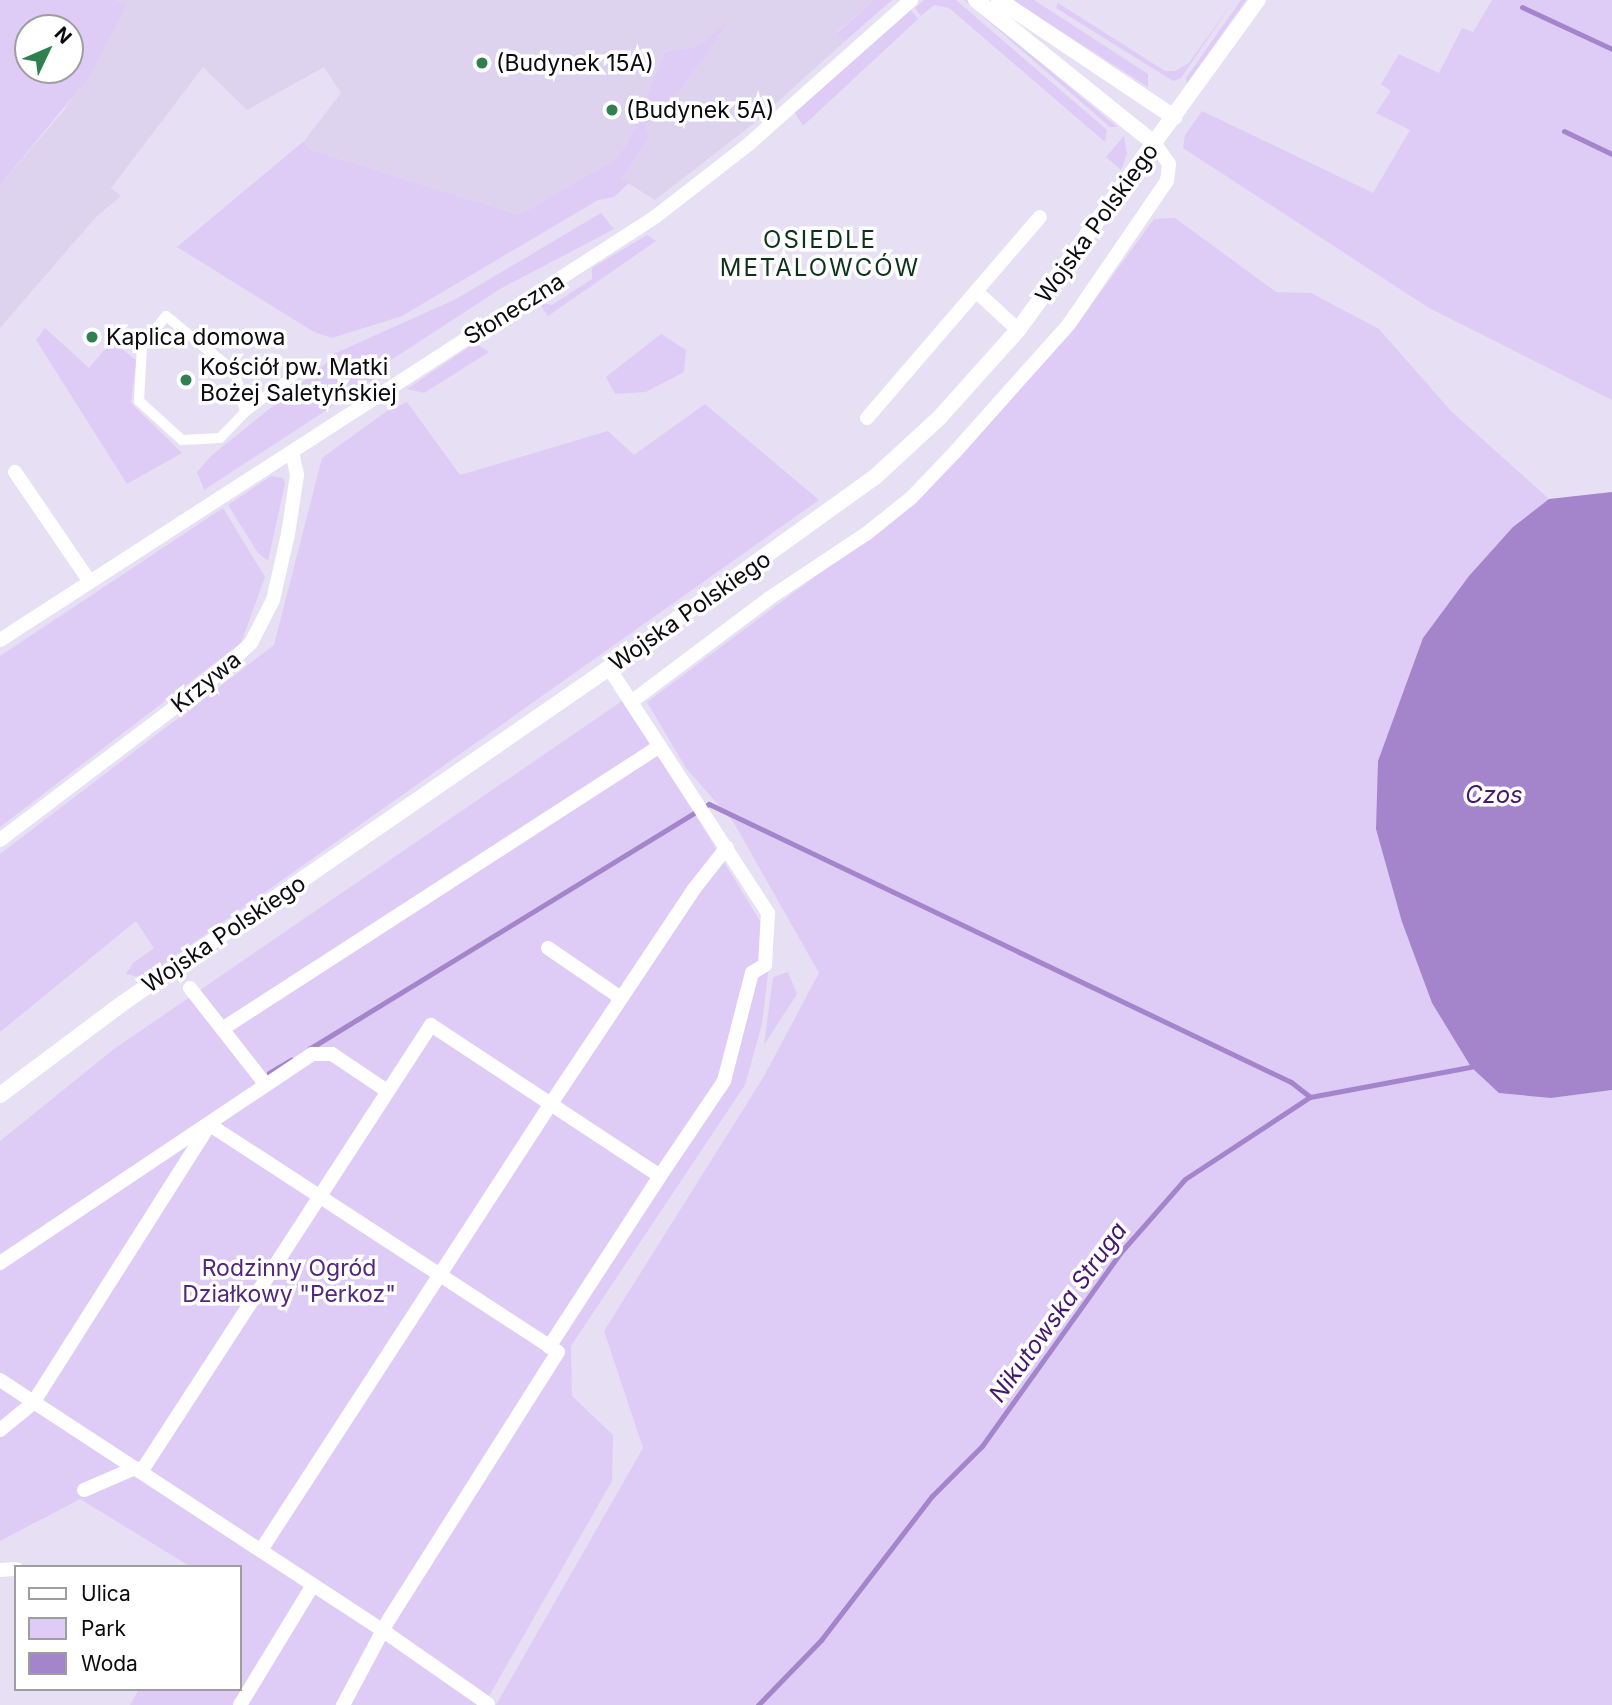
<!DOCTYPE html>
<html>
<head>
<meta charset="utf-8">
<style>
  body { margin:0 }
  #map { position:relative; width:1612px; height:1705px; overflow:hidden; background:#e7dff3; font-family:Inter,sans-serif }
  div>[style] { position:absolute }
  .built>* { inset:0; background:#ded3ee }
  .green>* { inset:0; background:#deccf6 }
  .water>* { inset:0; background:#a484cb }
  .stream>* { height:5px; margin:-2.5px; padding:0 2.5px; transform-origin:2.5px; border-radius:2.5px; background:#a484cb }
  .pedestrian>* { height:10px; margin:-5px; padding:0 5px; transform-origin:5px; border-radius:5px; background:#fff }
  .minor>* { height:14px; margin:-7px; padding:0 7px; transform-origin:7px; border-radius:7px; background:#fff }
  .tertiary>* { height:16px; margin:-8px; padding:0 8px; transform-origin:8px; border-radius:8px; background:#fff }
  .dots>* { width:19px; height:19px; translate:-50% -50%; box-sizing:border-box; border:4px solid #fff; border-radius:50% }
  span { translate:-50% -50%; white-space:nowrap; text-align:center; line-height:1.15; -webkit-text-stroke:7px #fff; paint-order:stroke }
  .poi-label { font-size:23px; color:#0d0a10 }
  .left { translate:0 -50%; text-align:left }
  .street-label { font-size:23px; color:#0d0a10 }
  .park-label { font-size:23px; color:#53277b }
  .neighbourhood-label { font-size:24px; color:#0c331c; letter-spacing:2px }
  .water-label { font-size:24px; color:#45186c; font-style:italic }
  .legend { position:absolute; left:14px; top:1565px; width:228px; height:126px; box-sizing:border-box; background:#fff; border:2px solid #9e9d9f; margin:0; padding:9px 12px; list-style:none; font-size:21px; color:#0d0a10 }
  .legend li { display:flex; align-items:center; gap:14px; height:35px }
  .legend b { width:35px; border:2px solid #9e9d9f }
  .north { position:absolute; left:14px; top:14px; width:70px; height:70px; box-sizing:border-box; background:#fff; border:2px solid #9e9d9f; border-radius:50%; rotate:46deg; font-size:19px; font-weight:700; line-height:28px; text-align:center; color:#0d0a10 }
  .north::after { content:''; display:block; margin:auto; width:24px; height:32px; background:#2f7f50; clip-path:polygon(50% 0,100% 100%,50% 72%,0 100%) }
</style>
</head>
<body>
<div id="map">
  <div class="built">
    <div style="clip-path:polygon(116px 0,874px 0,837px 32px,845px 41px,753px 124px,655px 200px,621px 179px,649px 139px,645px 126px,684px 86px,726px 24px,696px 47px,665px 52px,629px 140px,616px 159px,519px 215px,311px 150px,304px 141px,341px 93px,324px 67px,247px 110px,203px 67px,111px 188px,121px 196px,95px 218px,0 328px,0 185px,65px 109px,127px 4px)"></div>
  </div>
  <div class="green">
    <div style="clip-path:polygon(evenodd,0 0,116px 0,127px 4px,89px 77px,0 185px,0 0,28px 28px,70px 28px,70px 70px,28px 70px,28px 28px)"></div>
    <div style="clip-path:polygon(874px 0,892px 0,845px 41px,837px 33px)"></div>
    <div style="clip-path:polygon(924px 0,956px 0,1107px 130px,1105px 142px,949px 8px,934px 5px,921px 16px,915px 8px)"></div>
    <div style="clip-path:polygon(964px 0,966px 0,1117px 127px,1110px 127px)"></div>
    <div style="clip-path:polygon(1012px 0,1034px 0,1148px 74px,1148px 87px)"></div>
    <div style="clip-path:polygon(1234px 0,1181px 78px,1173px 81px,1056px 8px,1058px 3px,1165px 71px,1175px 71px,1189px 63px)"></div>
    <div style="clip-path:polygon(1241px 0,1246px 0,1187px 83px,1186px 78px)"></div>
    <div style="clip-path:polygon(1492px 0,1612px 0,1612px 400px,1429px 308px,1183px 148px,1185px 135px,1202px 111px,1373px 193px,1410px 130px,1376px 113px,1391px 91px,1381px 84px,1399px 54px,1439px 73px,1462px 28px,1473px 32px)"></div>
    <div style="clip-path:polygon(911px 10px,918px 19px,803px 126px,794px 111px)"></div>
    <div style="clip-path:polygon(728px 22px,684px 86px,645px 126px,649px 139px,621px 179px,629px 183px,614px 197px,598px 200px,402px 316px,332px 338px,314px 332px,177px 247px,304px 141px,311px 150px,519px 215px,616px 159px,629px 140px,665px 52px,696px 47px)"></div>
    <div style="clip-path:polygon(1124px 136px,1127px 154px,1121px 170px,1106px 157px)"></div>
    <div style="clip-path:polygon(601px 213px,614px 229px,500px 289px,385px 364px,388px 370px,204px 490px,197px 472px,211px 456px,330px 360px,327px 357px,456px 299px)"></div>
    <div style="clip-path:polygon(1175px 218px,1276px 292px,1311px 293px,1379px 329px,1451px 411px,1549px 499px,1513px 527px,1402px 922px,1432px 1003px,1471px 1067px,1551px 1098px,1612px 1090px,1612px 1705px,496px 1705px,643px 1448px,604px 1331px,763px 1078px,819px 973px,734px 823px,686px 768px,647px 702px,919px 499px,1071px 333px,1154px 219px)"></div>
    <div style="clip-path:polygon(647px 235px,656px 241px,548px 316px,538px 302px,552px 305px,592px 279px,592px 268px)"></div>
    <div style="clip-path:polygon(45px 328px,89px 368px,112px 341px,136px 360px,131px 403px,182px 453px,127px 484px,36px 340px)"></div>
    <div style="clip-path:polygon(661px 334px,686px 350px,684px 372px,646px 392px,615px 394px,606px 377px)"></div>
    <div style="clip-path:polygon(475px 343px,489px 352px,424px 393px,407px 389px)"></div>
    <div style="clip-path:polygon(407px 402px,460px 475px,608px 431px,634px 455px,705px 404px,819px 500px,162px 965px,140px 977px,126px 974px,133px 963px,154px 948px,136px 921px,0 1032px,0 854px,274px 645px,322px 458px,387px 411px)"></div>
    <div style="clip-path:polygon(271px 476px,283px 478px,285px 484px,268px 561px,258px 553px,228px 505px)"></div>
    <div style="clip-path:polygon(223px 508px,265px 577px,241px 643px,0 827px,0 656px)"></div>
    <div style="clip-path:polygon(625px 699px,772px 941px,762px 1024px,745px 1085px,571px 1346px,572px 1396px,613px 1435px,612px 1481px,484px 1705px,130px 1705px,139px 1689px,240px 1689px,240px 1567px,191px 1567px,80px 1499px,0 1541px,0 1141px,114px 1049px)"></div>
    <div style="clip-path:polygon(788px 972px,797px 994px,764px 1045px,773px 977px)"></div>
  </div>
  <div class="water">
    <div style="clip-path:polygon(1612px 492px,1612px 1090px,1551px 1098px,1499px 1093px,1471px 1067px,1432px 1003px,1402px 922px,1376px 829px,1378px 761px,1423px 638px,1469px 576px,1513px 527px,1549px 499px)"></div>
  </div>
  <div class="stream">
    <div style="left:1522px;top:7px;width:99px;rotate:25deg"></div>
    <div style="left:1564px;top:131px;width:53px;rotate:25.6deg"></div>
    <div style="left:309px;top:1049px;width:469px;rotate:-31.5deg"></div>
    <div style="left:709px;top:804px;width:645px;rotate:25.53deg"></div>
    <div style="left:1291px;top:1082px;width:24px;rotate:38deg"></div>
    <div style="left:269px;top:1073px;width:26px;rotate:-31deg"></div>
    <div style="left:758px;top:1705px;width:91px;rotate:-45.9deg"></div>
    <div style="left:821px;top:1640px;width:182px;rotate:-52.4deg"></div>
    <div style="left:932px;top:1496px;width:71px;rotate:-45deg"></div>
    <div style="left:982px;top:1446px;width:237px;rotate:-54.4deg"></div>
    <div style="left:1120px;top:1253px;width:98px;rotate:-48.7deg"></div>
    <div style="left:1185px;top:1179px;width:149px;rotate:-33.3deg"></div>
    <div style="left:1310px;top:1097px;width:164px;rotate:-10.6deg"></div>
  </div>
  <div class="pedestrian">
    <div style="left:245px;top:412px;width:41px;rotate:-104deg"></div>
    <div style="left:235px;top:372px;width:89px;rotate:-140.9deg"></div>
    <div style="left:166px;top:316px;width:38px;rotate:129deg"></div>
    <div style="left:142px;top:346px;width:55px;rotate:93.1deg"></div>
    <div style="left:139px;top:401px;width:58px;rotate:42.2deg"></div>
    <div style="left:182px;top:440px;width:38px;rotate:-3deg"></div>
    <div style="left:220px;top:438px;width:36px;rotate:-46deg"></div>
    <div style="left:245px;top:412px;width:73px;rotate:-37.2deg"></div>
  </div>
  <div class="minor">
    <div style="left:977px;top:292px;width:56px;rotate:42.8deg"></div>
    <div style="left:867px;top:418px;width:265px;rotate:-49.3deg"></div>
    <div style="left:15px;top:472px;width:133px;rotate:55.7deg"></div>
    <div style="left:0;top:640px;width:780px;rotate:-32.85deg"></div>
    <div style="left:655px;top:217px;width:119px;rotate:-37.8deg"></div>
    <div style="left:749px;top:144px;width:217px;rotate:-41.6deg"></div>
    <div style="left:631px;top:702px;width:171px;rotate:-36.9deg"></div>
    <div style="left:768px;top:599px;width:118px;rotate:-33.6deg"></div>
    <div style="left:866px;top:534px;width:58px;rotate:-38.7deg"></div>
    <div style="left:911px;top:498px;width:64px;rotate:-46.3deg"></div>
    <div style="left:955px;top:452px;width:171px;rotate:-48.3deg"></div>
    <div style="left:1069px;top:324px;width:173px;rotate:-55.6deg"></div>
    <div style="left:1167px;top:181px;width:17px;rotate:-83deg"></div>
    <div style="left:1169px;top:164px;width:24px;rotate:-125deg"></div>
    <div style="left:0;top:840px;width:270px;rotate:-37.2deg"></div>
    <div style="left:215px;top:677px;width:50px;rotate:-43.4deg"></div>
    <div style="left:251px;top:643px;width:48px;rotate:-62.9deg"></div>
    <div style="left:273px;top:600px;width:68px;rotate:-77.2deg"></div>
    <div style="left:288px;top:534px;width:60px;rotate:-81.3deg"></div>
    <div style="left:297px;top:475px;width:24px;rotate:-102deg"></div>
    <div style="left:548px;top:948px;width:88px;rotate:34.4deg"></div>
    <div style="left:190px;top:988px;width:123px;rotate:51.9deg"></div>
    <div style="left:222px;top:1029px;width:521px;rotate:-32.87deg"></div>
    <div style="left:210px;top:1125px;width:415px;rotate:33.1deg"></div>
    <div style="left:558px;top:1352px;width:316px;rotate:122.3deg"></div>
    <div style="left:389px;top:1619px;width:98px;rotate:118.1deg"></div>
    <div style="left:0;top:1263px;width:376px;rotate:-33.8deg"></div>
    <div style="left:312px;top:1054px;width:20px"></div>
    <div style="left:332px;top:1054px;width:66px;rotate:33.9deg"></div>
    <div style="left:549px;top:1347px;width:204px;rotate:-57deg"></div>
    <div style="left:0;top:1380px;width:457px;rotate:33.2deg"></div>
    <div style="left:382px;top:1630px;width:129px;rotate:34.9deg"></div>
    <div style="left:0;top:1430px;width:43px;rotate:-39.3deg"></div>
    <div style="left:33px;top:1403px;width:328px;rotate:-57.6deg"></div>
    <div style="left:141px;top:1472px;width:533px;rotate:-57.03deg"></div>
    <div style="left:431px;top:1025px;width:274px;rotate:33.4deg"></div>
    <div style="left:660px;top:1176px;width:115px;rotate:-56deg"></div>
    <div style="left:724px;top:1081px;width:112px;rotate:-75.5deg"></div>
    <div style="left:752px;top:973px;width:15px;rotate:-32deg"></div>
    <div style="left:765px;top:965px;width:52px;rotate:-86.7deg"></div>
    <div style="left:768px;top:913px;width:292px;rotate:-123deg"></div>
    <div style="left:84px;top:1490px;width:56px;rotate:-23.3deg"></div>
    <div style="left:261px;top:1550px;width:531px;rotate:-57deg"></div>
    <div style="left:550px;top:1105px;width:260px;rotate:-56.3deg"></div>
    <div style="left:694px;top:889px;width:53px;rotate:-51.8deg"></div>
    <div style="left:0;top:1570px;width:16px;rotate:-4deg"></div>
    <div style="left:240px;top:1705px;width:140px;rotate:-58.7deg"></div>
  </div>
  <div class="tertiary">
    <div style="left:976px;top:0;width:230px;rotate:38.8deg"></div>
    <div style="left:999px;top:0;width:211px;rotate:33.8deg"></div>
    <div style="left:0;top:1095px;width:154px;rotate:-36.8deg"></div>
    <div style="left:123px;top:1003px;width:590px;rotate:-34.58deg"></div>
    <div style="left:609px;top:668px;width:327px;rotate:-35.7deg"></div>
    <div style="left:875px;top:477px;width:88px;rotate:-42.7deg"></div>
    <div style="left:940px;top:417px;width:117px;rotate:-48.1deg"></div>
    <div style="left:1018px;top:330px;width:408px;rotate:-54deg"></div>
  </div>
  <div class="dots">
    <div style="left:482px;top:63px;background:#2f7f50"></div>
    <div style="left:612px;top:110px;background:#2f7f50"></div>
    <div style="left:92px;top:337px;background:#2f7f50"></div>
    <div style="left:186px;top:380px;background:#2f7f50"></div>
  </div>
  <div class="poi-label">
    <span class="left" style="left:496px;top:63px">(Budynek 15A)</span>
    <span class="left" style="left:626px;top:110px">(Budynek 5A)</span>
    <span class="left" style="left:106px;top:337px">Kaplica domowa</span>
    <span class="left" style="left:200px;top:380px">Kościół pw. Matki<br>Bożej Saletyńskiej</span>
  </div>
  <div class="street-label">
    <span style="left:1097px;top:223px;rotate:-54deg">Wojska Polskiego</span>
    <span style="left:514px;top:309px;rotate:-32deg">Słoneczna</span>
    <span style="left:690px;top:611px;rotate:-35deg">Wojska Polskiego</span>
    <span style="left:206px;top:682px;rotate:-39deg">Krzywa</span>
    <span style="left:224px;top:934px;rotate:-34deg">Wojska Polskiego</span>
  </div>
  <div class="park-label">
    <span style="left:289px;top:1281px">Rodzinny Ogród<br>Działkowy "Perkoz"</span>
  </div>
  <div class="neighbourhood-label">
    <span style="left:820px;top:254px">OSIEDLE<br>METALOWCÓW</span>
  </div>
  <div class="water-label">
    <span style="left:1494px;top:795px">Czos</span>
    <span style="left:1058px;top:1312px;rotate:-54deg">Nikutowska Struga</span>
  </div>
  <ul class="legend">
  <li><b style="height:9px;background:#fff"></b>Ulica</li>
  <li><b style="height:19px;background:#deccf6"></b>Park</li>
  <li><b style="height:19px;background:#a484cb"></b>Woda</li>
  </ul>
  <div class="north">N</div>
</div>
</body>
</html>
